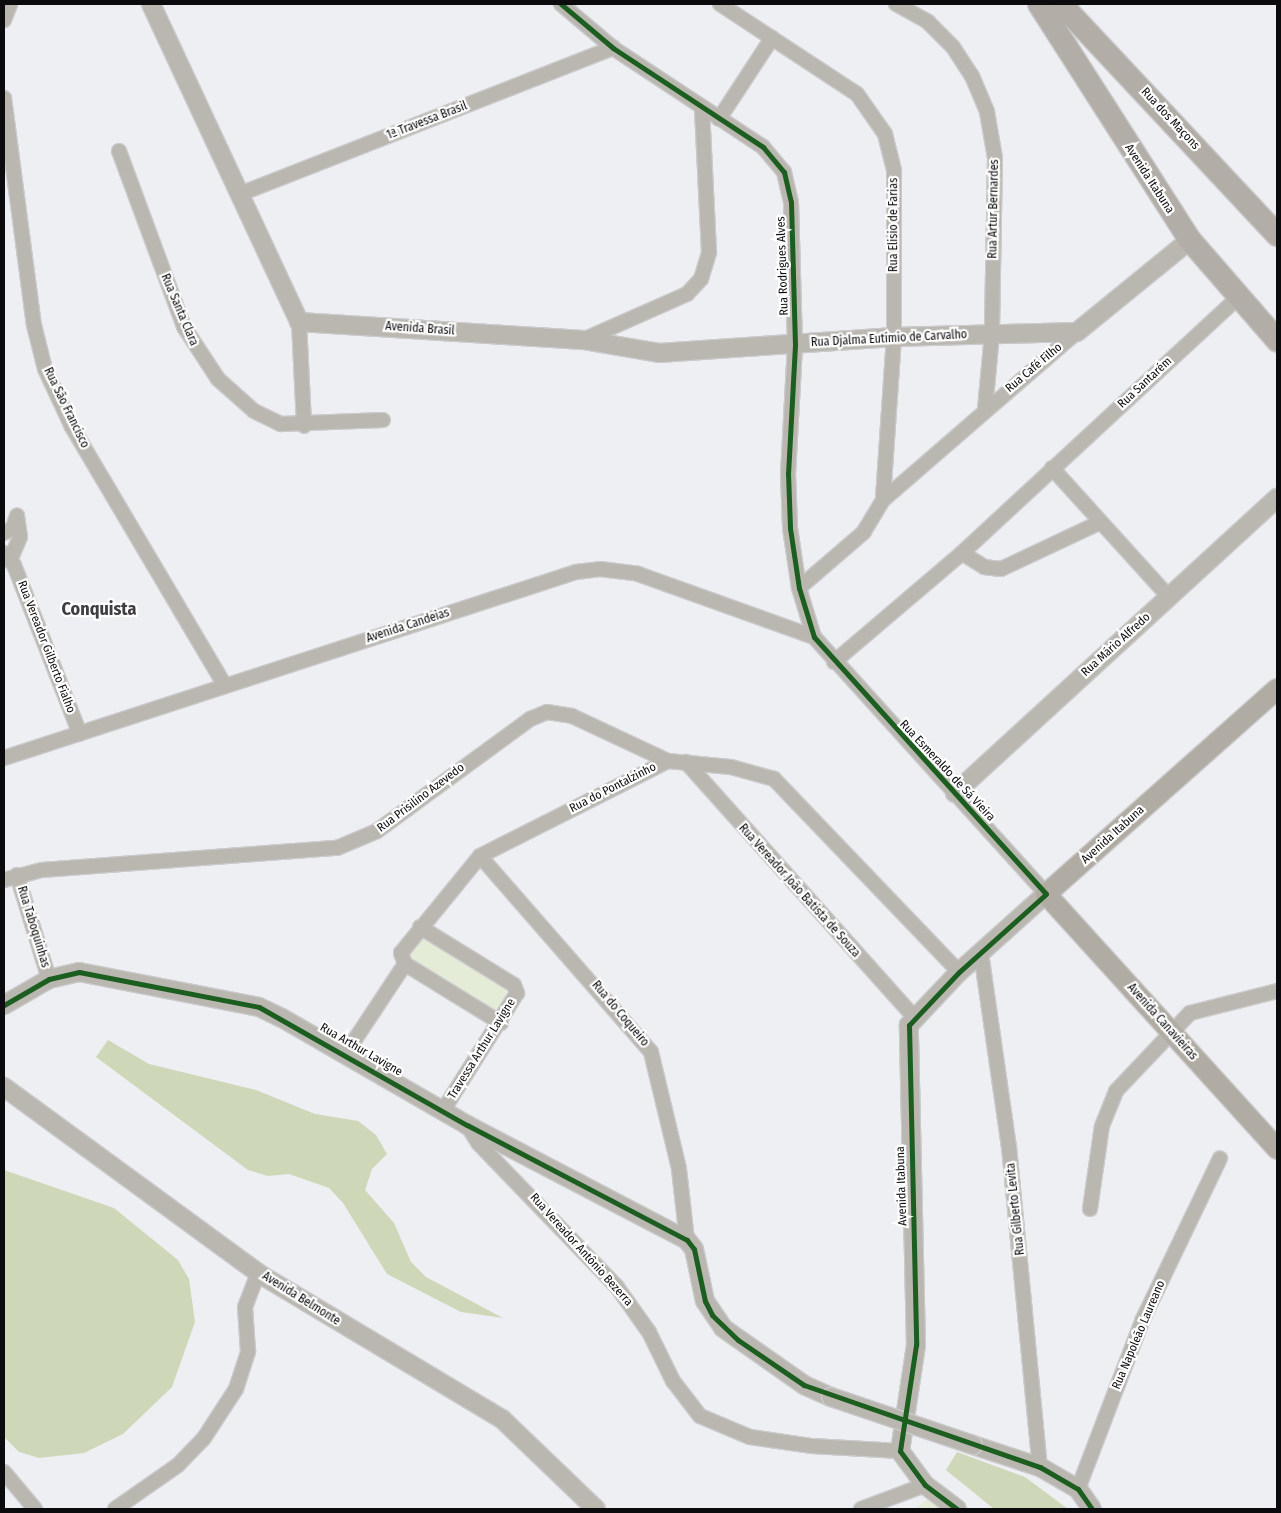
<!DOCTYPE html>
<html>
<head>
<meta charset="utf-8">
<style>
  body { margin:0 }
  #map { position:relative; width:1281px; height:1513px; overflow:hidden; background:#eeeff3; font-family:"Fira Sans Condensed",sans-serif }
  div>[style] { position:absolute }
  .green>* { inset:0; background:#e4ebd7; transform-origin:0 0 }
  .forest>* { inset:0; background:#cfd7b9 }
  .roads { filter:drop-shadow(1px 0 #cbcbcd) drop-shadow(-1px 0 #cbcbcd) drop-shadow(0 1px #cbcbcd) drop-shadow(0 -1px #cbcbcd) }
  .minor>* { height:14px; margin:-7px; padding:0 7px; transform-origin:7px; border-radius:7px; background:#bab7b0 }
  .tertiary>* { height:18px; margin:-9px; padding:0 9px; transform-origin:9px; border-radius:9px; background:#bab7b0 }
  .secondary>* { height:20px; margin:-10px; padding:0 10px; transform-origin:10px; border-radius:10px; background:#b0aca3 }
  .primary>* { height:22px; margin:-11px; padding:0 11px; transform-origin:11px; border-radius:11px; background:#b2aea7 }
  .bridges { filter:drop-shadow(1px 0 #cbcbcd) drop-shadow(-1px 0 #cbcbcd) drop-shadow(0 1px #cbcbcd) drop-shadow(0 -1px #cbcbcd) }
  .tertiary-bridge>* { height:18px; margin:-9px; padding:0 9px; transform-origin:9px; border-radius:9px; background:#bab7b0 }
  .cycleway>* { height:5px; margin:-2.5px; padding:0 2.5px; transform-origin:2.5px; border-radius:2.5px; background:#1b5e20 }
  span { translate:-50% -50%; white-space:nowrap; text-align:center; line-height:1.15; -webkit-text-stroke:4.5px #fff; paint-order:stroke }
  .street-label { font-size:12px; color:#0b0b0d }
  .district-label { font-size:18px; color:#3d3d42; font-weight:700 }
  .frame { position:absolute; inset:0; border:5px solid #0b0b0d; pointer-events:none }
</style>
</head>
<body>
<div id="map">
  <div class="green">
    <div style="left:421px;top:936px;width:105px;height:26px;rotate:32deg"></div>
    <div style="clip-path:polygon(933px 1495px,951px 1509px,915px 1509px)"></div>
  </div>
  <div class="forest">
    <div style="clip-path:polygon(108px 1040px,149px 1064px,256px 1090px,315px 1114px,358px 1121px,376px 1135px,387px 1154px,372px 1169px,365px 1190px,394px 1223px,411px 1262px,426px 1277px,503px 1318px,461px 1312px,387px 1274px,343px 1203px,329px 1188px,289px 1174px,268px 1176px,248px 1170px,96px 1057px)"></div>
    <div style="clip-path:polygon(4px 1170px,114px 1208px,178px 1260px,189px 1279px,195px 1322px,172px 1387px,123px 1434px,84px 1453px,39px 1458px,19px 1452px,4px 1437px)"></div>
    <div style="clip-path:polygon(957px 1452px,1025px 1477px,1068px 1509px,994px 1509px,946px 1470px)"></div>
  </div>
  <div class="roads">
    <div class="minor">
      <div style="left:561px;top:4px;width:68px;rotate:40.2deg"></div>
      <div style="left:613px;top:48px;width:180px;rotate:33.4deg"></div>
      <div style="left:763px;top:147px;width:33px;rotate:50deg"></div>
      <div style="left:784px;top:172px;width:31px;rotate:77deg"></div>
      <div style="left:791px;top:202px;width:143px;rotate:88.4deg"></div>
      <div style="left:795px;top:345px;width:128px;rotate:93.1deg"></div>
      <div style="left:788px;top:473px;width:55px;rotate:87.9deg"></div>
      <div style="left:790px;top:528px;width:61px;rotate:81.5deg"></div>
      <div style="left:799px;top:588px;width:51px;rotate:73deg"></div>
      <div style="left:814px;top:637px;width:346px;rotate:47.9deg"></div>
      <div style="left:720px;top:4px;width:164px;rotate:33.3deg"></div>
      <div style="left:857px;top:94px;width:49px;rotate:55deg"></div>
      <div style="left:885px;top:134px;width:38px;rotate:76deg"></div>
      <div style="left:894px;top:171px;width:166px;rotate:90deg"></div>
      <div style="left:894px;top:337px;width:163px;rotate:93.9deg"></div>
      <div style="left:883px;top:500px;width:37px;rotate:121deg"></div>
      <div style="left:864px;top:532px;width:86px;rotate:139.3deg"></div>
      <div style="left:896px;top:4px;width:37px;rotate:29deg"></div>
      <div style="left:928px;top:22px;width:35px;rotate:45deg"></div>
      <div style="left:953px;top:47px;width:35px;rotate:57deg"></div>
      <div style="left:972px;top:76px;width:39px;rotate:67deg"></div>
      <div style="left:987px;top:112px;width:47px;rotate:80.1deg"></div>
      <div style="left:995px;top:158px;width:176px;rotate:91deg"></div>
      <div style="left:992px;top:334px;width:75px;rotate:95.3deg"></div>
      <div style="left:4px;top:20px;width:17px;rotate:-69deg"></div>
      <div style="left:4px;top:98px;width:229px;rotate:82.5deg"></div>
      <div style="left:34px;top:325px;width:45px;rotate:76deg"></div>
      <div style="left:45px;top:369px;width:64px;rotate:65deg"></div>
      <div style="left:72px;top:427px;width:299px;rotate:59.4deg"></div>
      <div style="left:719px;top:119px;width:97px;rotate:-56.8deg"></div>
      <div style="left:119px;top:151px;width:188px;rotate:69.7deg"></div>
      <div style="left:184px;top:327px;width:62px;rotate:56.8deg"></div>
      <div style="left:218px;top:379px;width:48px;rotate:41.6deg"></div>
      <div style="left:254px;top:411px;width:30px;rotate:26deg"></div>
      <div style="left:281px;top:424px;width:102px;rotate:-2.2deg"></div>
      <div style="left:240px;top:194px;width:401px;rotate:-21.4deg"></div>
      <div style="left:299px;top:322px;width:104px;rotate:87.2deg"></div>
      <div style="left:583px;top:340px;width:114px;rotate:-23.9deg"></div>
      <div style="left:687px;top:294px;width:21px;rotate:-47deg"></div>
      <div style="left:701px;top:279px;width:28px;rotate:-73deg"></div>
      <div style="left:709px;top:252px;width:145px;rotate:-92.8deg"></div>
      <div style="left:1052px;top:468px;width:174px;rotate:47.8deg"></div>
      <div style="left:883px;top:500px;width:257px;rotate:-40.9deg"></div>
      <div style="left:4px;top:533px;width:10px;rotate:-29deg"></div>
      <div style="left:13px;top:528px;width:13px;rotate:-72deg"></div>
      <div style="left:17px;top:516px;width:21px;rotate:82deg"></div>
      <div style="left:20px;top:537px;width:26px;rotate:113deg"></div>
      <div style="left:4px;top:553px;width:16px;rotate:50deg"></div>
      <div style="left:14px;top:565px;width:181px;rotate:68.7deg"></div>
      <div style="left:962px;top:553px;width:26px;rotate:32deg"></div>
      <div style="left:984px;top:567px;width:17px;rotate:7deg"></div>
      <div style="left:1001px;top:569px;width:110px;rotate:-25.2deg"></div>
      <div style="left:834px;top:662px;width:168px;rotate:-40.4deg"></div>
      <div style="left:962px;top:553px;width:376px;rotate:-42.8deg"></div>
      <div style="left:4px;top:758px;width:601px;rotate:-18.01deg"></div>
      <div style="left:576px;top:572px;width:24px;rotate:-7deg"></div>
      <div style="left:600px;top:569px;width:38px;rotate:7deg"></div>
      <div style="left:638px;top:574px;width:187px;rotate:19.7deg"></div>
      <div style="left:686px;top:762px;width:343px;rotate:48.2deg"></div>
      <div style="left:480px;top:856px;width:260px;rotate:48.9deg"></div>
      <div style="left:651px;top:1052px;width:120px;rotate:76.5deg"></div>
      <div style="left:679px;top:1169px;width:71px;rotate:83.6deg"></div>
      <div style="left:17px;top:875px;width:109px;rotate:72.9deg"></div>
      <div style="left:4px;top:880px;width:39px;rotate:-15deg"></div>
      <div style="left:42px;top:870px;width:296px;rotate:-4.3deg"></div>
      <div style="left:337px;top:848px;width:43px;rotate:-23deg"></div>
      <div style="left:377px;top:831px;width:190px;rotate:-36.2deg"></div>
      <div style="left:530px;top:719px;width:18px;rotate:-22deg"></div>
      <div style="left:547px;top:712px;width:25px;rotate:9deg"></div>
      <div style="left:572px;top:716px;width:106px;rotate:25.1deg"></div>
      <div style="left:420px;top:927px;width:110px;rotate:31.7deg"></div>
      <div style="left:514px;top:985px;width:9px;rotate:69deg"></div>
      <div style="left:517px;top:993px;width:137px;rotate:122.2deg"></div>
      <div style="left:981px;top:953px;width:196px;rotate:81.8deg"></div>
      <div style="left:1009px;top:1147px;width:321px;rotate:84.5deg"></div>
      <div style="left:501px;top:1023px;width:113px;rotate:-148.4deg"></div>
      <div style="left:405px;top:964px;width:12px;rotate:-110deg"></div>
      <div style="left:401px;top:953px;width:125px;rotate:-50.8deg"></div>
      <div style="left:480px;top:856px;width:211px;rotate:-26.8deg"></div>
      <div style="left:668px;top:761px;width:63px;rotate:5.4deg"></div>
      <div style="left:731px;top:767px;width:45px;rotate:15.6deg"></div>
      <div style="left:774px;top:779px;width:267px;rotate:46.2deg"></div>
      <div style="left:346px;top:1053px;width:107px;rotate:-56.5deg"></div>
      <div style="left:467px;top:1125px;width:22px;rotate:58deg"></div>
      <div style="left:479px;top:1144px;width:199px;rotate:46deg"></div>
      <div style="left:617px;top:1287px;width:55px;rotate:54.6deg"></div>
      <div style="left:649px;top:1332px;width:55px;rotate:63.9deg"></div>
      <div style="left:673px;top:1381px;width:44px;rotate:52.4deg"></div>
      <div style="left:700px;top:1416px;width:54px;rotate:22.8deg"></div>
      <div style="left:750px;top:1437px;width:63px;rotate:8.3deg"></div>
      <div style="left:812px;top:1446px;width:88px;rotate:3.3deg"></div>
      <div style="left:1090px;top:1209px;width:84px;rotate:-81.8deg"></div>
      <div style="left:1102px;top:1126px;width:38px;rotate:-68deg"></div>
      <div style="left:1116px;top:1091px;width:108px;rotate:-46.5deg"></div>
      <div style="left:1190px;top:1013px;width:90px;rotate:-14.2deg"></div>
      <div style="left:4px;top:1472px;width:48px;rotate:50deg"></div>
      <div style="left:1078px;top:1489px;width:182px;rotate:-69.1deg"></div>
      <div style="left:1143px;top:1319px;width:178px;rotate:-64.4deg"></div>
      <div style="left:115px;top:1509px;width:77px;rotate:-34.9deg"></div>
      <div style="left:178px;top:1465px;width:37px;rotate:-46deg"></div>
      <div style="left:204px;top:1438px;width:59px;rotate:-56.9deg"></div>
      <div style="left:236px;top:1389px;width:40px;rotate:-72deg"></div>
      <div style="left:248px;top:1351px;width:44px;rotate:-93.9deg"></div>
      <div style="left:245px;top:1307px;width:36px;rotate:-69deg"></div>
      <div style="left:861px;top:1509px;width:68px;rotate:-20.6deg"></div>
    </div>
    <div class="tertiary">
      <div style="left:151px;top:4px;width:351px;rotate:65deg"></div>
      <div style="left:299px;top:322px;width:285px;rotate:3.6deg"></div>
      <div style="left:583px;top:340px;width:77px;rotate:9.7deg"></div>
      <div style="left:659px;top:353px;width:236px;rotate:-3.9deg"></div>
      <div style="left:894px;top:337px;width:183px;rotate:-1.6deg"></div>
      <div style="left:1077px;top:332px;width:146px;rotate:-39.2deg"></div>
      <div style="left:955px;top:793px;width:437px;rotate:-42.5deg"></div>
      <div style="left:4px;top:1005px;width:52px;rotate:-30deg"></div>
      <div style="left:49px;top:979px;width:31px;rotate:-13deg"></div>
      <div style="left:79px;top:972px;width:183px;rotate:11deg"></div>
      <div style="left:259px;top:1007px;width:25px;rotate:26deg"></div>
      <div style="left:282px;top:1018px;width:214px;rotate:30deg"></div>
      <div style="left:467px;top:1125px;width:248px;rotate:27.6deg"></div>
      <div style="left:687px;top:1240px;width:11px;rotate:52deg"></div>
      <div style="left:694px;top:1249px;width:53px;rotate:78.1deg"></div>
      <div style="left:705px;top:1301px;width:32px;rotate:56deg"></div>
      <div style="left:723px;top:1328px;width:99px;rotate:35.1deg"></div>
      <div style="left:804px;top:1385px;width:30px;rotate:24deg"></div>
      <div style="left:4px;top:1087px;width:315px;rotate:36.2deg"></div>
      <div style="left:258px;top:1273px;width:284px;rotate:30.9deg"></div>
      <div style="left:502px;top:1419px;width:130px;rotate:43.8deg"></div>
      <div style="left:973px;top:1445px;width:71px;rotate:18.2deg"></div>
      <div style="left:1040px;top:1467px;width:44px;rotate:30.1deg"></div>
      <div style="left:1078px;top:1489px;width:24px;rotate:55deg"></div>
      <div style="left:957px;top:1509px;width:40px;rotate:-143deg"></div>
      <div style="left:925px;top:1485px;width:42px;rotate:-126.3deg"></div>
      <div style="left:900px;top:1451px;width:107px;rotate:-81.4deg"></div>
      <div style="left:916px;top:1345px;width:320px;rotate:-91.3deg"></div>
      <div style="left:909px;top:1025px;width:73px;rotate:-46.7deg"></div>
      <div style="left:959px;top:972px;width:117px;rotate:-41.9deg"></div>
    </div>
    <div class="secondary">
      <div style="left:1277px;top:689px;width:309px;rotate:138.4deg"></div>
      <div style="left:1046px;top:894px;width:344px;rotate:47.8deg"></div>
    </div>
    <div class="primary">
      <div style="left:1039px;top:4px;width:280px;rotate:57.4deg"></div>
      <div style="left:1190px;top:240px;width:133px;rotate:49deg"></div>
      <div style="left:1061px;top:4px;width:316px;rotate:46.9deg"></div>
    </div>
  </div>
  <div class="bridges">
    <div class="tertiary-bridge">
      <div style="left:831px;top:1397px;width:150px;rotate:18.7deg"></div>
    </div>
  </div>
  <div class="cycleway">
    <div style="left:561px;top:4px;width:68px;rotate:40.2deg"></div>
    <div style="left:613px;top:48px;width:180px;rotate:33.4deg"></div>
    <div style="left:763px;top:147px;width:33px;rotate:50deg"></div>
    <div style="left:784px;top:172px;width:31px;rotate:77deg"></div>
    <div style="left:791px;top:202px;width:143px;rotate:88.4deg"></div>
    <div style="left:795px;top:345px;width:128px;rotate:93.1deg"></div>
    <div style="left:788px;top:473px;width:55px;rotate:87.9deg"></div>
    <div style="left:790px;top:528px;width:61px;rotate:81.5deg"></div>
    <div style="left:799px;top:588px;width:51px;rotate:73deg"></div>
    <div style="left:814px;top:637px;width:346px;rotate:47.9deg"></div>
    <div style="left:1046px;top:894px;width:117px;rotate:138.1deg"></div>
    <div style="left:959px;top:972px;width:73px;rotate:133.3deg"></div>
    <div style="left:909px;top:1025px;width:320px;rotate:88.7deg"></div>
    <div style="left:916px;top:1345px;width:107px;rotate:98.6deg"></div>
    <div style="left:900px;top:1451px;width:42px;rotate:53.7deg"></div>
    <div style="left:925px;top:1485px;width:40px;rotate:37deg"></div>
    <div style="left:4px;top:1005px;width:52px;rotate:-30deg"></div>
    <div style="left:49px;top:979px;width:31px;rotate:-13deg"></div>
    <div style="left:79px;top:972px;width:183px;rotate:11deg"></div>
    <div style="left:259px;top:1007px;width:239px;rotate:29.6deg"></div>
    <div style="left:467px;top:1125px;width:248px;rotate:27.6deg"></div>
    <div style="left:687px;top:1240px;width:11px;rotate:52deg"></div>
    <div style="left:694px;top:1249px;width:53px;rotate:78.1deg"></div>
    <div style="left:705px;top:1301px;width:16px;rotate:63deg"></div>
    <div style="left:712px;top:1315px;width:36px;rotate:44deg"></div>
    <div style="left:738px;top:1340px;width:80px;rotate:34.3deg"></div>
    <div style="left:804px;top:1385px;width:250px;rotate:19.2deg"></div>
    <div style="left:1040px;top:1467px;width:44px;rotate:30.1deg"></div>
    <div style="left:1078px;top:1489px;width:24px;rotate:55deg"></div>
  </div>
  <div class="street-label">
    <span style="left:1170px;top:119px;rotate:47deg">Rua dos Maçons</span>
    <span style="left:427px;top:121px;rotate:-21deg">1ª Travessa Brasil</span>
    <span style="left:1149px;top:179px;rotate:57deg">Avenida Itabuna</span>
    <span style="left:994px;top:209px;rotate:-89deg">Rua Artur Bernardes</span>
    <span style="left:894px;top:225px;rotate:-90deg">Rua Elisio de Farias</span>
    <span style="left:783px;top:266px;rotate:-92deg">Rua Rodrigues Alves</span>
    <span style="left:179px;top:310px;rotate:67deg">Rua Santa Clara</span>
    <span style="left:420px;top:329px;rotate:4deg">Avenida Brasil</span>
    <span style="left:889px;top:339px;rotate:-3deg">Rua Djalma Eutímio de Carvalho</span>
    <span style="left:1034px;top:368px;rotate:-40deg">Rua Café Filho</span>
    <span style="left:1145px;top:383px;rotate:-43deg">Rua Santarém</span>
    <span style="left:66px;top:408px;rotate:64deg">Rua São Francisco</span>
    <span style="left:408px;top:626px;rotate:-18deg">Avenida Candeias</span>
    <span style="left:1116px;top:645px;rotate:-42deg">Rua Mário Alfredo</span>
    <span style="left:46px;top:647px;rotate:69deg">Rua Vereador Gilberto Fialho</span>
    <span style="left:947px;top:771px;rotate:47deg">Rua Esmeraldo de Sá Vieira</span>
    <span style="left:613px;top:788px;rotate:-27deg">Rua do Pontalzinho</span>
    <span style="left:421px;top:798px;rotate:-37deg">Rua Prisilino Azevedo</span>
    <span style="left:1113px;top:835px;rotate:-42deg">Avenida Itabuna</span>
    <span style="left:799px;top:891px;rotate:48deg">Rua Vereador João Batista de Souza</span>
    <span style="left:33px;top:927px;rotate:73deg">Rua Taboquinhas</span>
    <span style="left:620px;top:1014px;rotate:50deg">Rua do Coqueiro</span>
    <span style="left:1162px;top:1022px;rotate:48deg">Avenida Canavieiras</span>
    <span style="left:482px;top:1049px;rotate:-58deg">Travessa Arthur Lavigne</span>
    <span style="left:361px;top:1050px;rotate:30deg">Rua Arthur Lavigne</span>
    <span style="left:902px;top:1186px;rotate:-92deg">Avenida Itabuna</span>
    <span style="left:1016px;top:1209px;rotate:-96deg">Rua Gilberto Levita</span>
    <span style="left:581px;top:1250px;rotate:48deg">Rua Vereador Antônio Bezerra</span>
    <span style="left:301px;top:1299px;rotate:32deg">Avenida Belmonte</span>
    <span style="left:1139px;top:1335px;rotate:-67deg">Rua Napoleão Laureano</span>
  </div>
  <div class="district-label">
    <span style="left:99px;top:609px">Conquista</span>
  </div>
  <div class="frame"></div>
</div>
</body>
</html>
